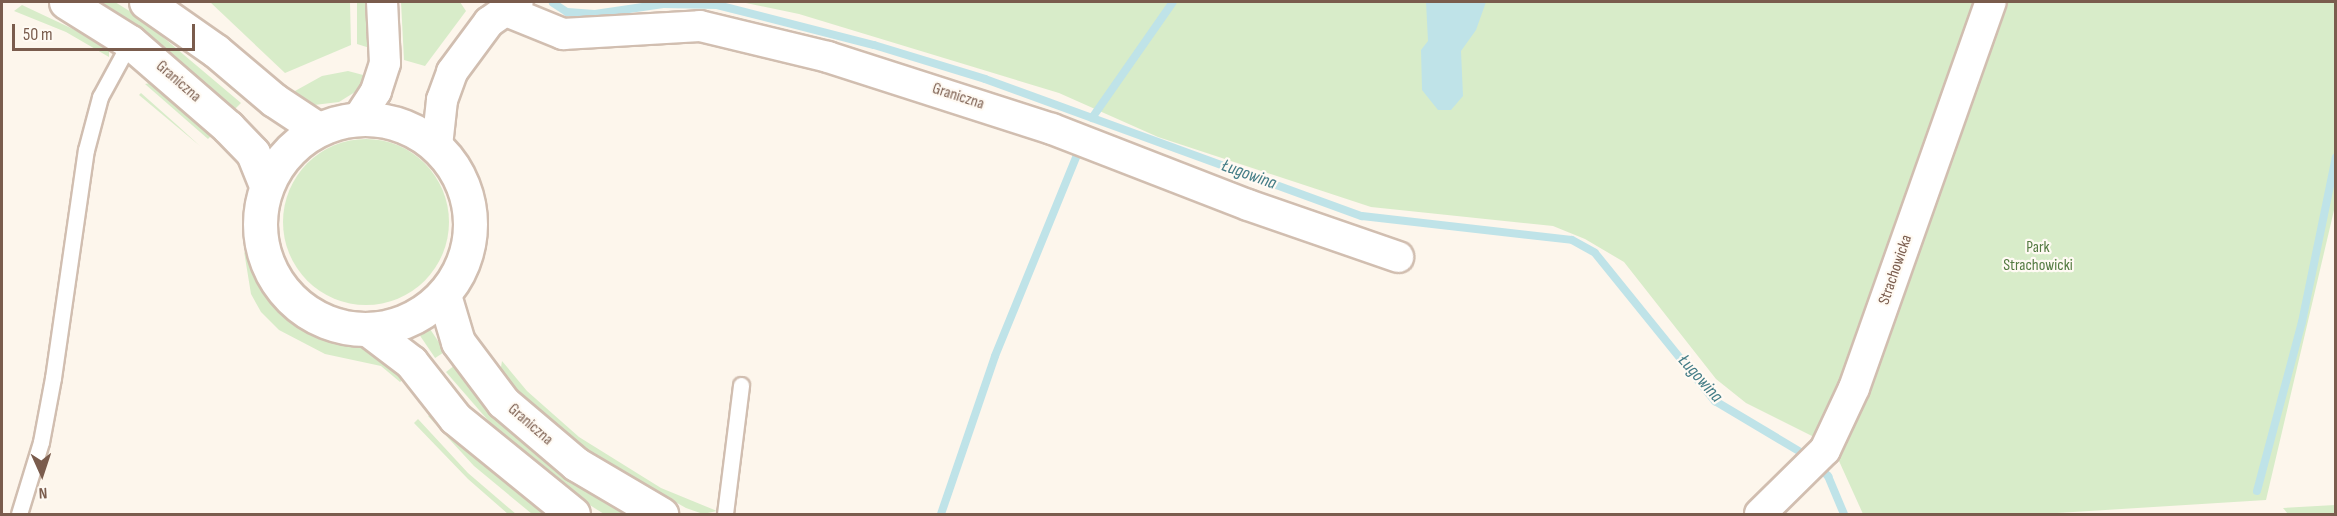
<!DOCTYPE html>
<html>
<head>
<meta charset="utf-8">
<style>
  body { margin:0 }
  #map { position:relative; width:2337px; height:516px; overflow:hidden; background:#fdf6ec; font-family:"Sofia Sans Condensed",sans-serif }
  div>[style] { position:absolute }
  .green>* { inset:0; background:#d8ecc9; transform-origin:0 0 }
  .round { border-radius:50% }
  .water>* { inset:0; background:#bfe3e8 }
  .stream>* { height:8px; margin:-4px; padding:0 4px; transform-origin:4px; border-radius:4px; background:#bfe3e8 }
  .roads { filter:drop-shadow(2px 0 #d1beb0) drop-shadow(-2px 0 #d1beb0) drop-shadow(0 2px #d1beb0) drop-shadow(0 -2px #d1beb0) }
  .lane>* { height:15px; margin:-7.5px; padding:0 7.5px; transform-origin:7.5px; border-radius:7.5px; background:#fff }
  .street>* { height:30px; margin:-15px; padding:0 15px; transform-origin:15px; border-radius:15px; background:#fff }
  .secondary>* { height:33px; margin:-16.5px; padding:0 16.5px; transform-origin:16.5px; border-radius:16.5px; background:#fff }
  .secondary>.ring { margin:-16.5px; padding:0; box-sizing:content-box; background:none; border:33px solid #fff; border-radius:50% }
  span { translate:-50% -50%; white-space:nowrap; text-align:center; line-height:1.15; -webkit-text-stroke:4.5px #fffaf3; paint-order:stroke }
  .street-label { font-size:16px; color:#7a5c4d }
  .park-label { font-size:16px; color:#537a41 }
  .water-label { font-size:18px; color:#437c86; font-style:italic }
  .frame { position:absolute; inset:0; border:3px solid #7a5c4d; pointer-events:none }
  .north { position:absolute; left:12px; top:444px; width:60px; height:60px; -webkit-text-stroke:4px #fffaf3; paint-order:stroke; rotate:177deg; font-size:16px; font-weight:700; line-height:24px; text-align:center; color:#7a5c4d }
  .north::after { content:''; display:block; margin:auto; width:21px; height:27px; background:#7a5c4d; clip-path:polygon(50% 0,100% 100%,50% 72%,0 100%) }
  .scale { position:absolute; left:12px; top:24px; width:183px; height:27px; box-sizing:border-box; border:3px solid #7a5c4d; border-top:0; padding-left:8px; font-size:18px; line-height:21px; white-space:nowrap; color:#7a5c4d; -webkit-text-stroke:4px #fffaf3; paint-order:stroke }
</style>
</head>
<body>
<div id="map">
  <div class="green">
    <div style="clip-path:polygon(97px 2px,115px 2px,139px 17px,241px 103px,233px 111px,167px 51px)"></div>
    <div style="clip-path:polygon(210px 2px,350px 2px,351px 45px,285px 73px)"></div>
    <div style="clip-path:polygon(357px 2px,369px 2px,373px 49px,357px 44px)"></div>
    <div style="clip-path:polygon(401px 2px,460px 2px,466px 11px,425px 66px,404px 60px)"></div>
    <div style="clip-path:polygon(741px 2px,2335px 2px,2335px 206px,2266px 500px,2041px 514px,1863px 514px,1839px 461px,1812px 436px,1746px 403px,1716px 379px,1624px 262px,1585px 239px,1553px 226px,1371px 207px,1158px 137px,1059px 93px,799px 14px)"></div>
    <div style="clip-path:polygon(22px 5px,109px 46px,109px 57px,66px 32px,14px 11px)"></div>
    <div style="clip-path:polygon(348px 71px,367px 76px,355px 92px,339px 102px,306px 106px,286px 96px,322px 76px)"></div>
    <div style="clip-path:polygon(156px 82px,213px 134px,208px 139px,145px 84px)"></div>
    <div style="clip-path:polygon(141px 93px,177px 125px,200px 146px,139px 95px)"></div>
    <div class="round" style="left:283px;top:139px;width:166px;height:166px"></div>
    <div style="clip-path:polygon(244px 251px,262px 289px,289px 318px,331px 340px,368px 345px,408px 376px,400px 382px,381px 366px,325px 354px,279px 330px,261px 312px,251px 294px)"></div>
    <div style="left:430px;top:329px;width:27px;height:12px;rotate:56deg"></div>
    <div style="clip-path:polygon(502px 361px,527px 391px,579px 437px,661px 488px,717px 511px,703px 514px,686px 508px,588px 453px,523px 398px,500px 373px)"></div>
    <div style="clip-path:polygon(455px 365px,630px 514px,604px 514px,577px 497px,499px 433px,446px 372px)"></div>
    <div style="clip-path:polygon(436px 412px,492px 471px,546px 514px,532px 514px,474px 466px,428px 416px)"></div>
    <div style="clip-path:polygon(418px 419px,468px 473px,516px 514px,508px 514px,468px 479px,414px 423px)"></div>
    <div style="clip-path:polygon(2335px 505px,2335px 513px,2309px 514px,2288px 514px,2283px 508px)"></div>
  </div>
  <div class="water">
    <div style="clip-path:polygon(1426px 2px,1486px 2px,1476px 30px,1461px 51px,1463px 96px,1451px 110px,1438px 110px,1422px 90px,1421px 50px,1428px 41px)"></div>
  </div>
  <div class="stream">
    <div style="left:553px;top:3px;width:17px;rotate:33deg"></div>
    <div style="left:567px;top:12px;width:28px;rotate:4deg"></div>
    <div style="left:595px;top:14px;width:69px;rotate:-8.4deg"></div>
    <div style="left:663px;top:4px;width:54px;rotate:1.1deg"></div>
    <div style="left:717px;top:5px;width:162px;rotate:14.3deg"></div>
    <div style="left:874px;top:45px;width:116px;rotate:17deg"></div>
    <div style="left:985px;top:79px;width:401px;rotate:20deg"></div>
    <div style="left:1362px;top:216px;width:211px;rotate:6.5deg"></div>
    <div style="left:1572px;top:240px;width:26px;rotate:29deg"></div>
    <div style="left:1595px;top:253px;width:191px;rotate:51deg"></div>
    <div style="left:1715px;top:401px;width:109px;rotate:30.8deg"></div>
    <div style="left:1092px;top:118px;width:141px;rotate:-55.1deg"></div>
    <div style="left:1817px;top:465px;width:16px;rotate:45deg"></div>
    <div style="left:1828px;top:476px;width:41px;rotate:67.2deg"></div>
    <div style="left:2257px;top:491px;width:175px;rotate:-75.1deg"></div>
    <div style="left:2302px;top:322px;width:168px;rotate:-78.4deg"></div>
    <div style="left:941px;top:514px;width:167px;rotate:-71.1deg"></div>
    <div style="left:995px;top:356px;width:217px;rotate:-67.8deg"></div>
  </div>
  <div class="roads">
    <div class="lane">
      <div style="left:19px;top:514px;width:75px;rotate:-73deg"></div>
      <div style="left:41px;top:442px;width:65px;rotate:-79.4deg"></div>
      <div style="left:53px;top:378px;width:230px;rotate:-81.8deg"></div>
      <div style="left:86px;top:150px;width:55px;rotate:-75.2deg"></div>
      <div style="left:100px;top:97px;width:63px;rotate:-61.4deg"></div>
      <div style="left:725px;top:514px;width:130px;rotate:-82.9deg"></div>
    </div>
    <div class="street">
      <div style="left:504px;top:10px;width:64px;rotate:22.1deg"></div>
      <div style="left:563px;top:34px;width:137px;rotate:-3.3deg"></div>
      <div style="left:700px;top:26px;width:132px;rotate:13.6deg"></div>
      <div style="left:828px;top:57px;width:235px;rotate:17.8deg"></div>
      <div style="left:1052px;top:129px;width:210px;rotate:21.2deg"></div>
      <div style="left:1248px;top:205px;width:159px;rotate:19.1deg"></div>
      <div style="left:358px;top:119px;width:33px;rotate:-57deg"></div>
      <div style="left:376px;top:91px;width:29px;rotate:-72deg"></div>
      <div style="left:385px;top:63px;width:61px;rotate:-92.8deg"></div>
      <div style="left:437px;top:146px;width:46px;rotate:-83.8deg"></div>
      <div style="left:442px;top:100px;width:30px;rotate:-70deg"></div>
      <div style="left:452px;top:72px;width:62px;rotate:-53.5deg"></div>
      <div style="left:489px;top:22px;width:35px;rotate:-35deg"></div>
      <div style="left:1760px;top:514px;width:91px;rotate:-44.6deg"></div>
      <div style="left:1825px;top:450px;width:68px;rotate:-64.9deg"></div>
      <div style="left:1854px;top:388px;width:410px;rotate:-70.5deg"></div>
    </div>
    <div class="secondary">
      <div style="left:66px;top:2px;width:75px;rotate:32deg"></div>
      <div style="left:130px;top:42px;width:130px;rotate:40.9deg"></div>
      <div style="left:228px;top:127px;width:36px;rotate:46deg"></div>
      <div style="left:253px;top:153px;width:35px;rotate:68deg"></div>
      <div style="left:146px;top:2px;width:85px;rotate:35deg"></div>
      <div style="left:216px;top:51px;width:76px;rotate:40.2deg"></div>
      <div style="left:274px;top:100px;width:53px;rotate:33.4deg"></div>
      <div class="ring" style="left:260px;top:119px;width:177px;height:177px"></div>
      <div style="left:444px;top:295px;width:49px;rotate:73.4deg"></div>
      <div style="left:458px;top:342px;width:75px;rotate:53.1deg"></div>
      <div style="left:503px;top:402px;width:96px;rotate:40.3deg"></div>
      <div style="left:576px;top:464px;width:99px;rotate:30.5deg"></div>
      <div style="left:369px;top:330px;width:53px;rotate:37.3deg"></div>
      <div style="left:411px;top:362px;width:71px;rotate:51.8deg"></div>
      <div style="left:455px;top:418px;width:152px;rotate:39.1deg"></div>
    </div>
  </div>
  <div class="street-label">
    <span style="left:178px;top:82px;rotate:41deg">Graniczna</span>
    <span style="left:958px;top:97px;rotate:18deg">Graniczna</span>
    <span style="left:1896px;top:270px;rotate:-71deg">Strachowicka</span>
    <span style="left:530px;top:425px;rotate:41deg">Graniczna</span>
  </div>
  <div class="park-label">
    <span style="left:2038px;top:257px">Park<br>Strachowicki</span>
  </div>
  <div class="water-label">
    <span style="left:1249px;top:175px;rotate:20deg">Ługowina</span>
    <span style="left:1700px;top:379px;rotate:48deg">Ługowina</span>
  </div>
  <div class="frame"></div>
  <div class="north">N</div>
  <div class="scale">50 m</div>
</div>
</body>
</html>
